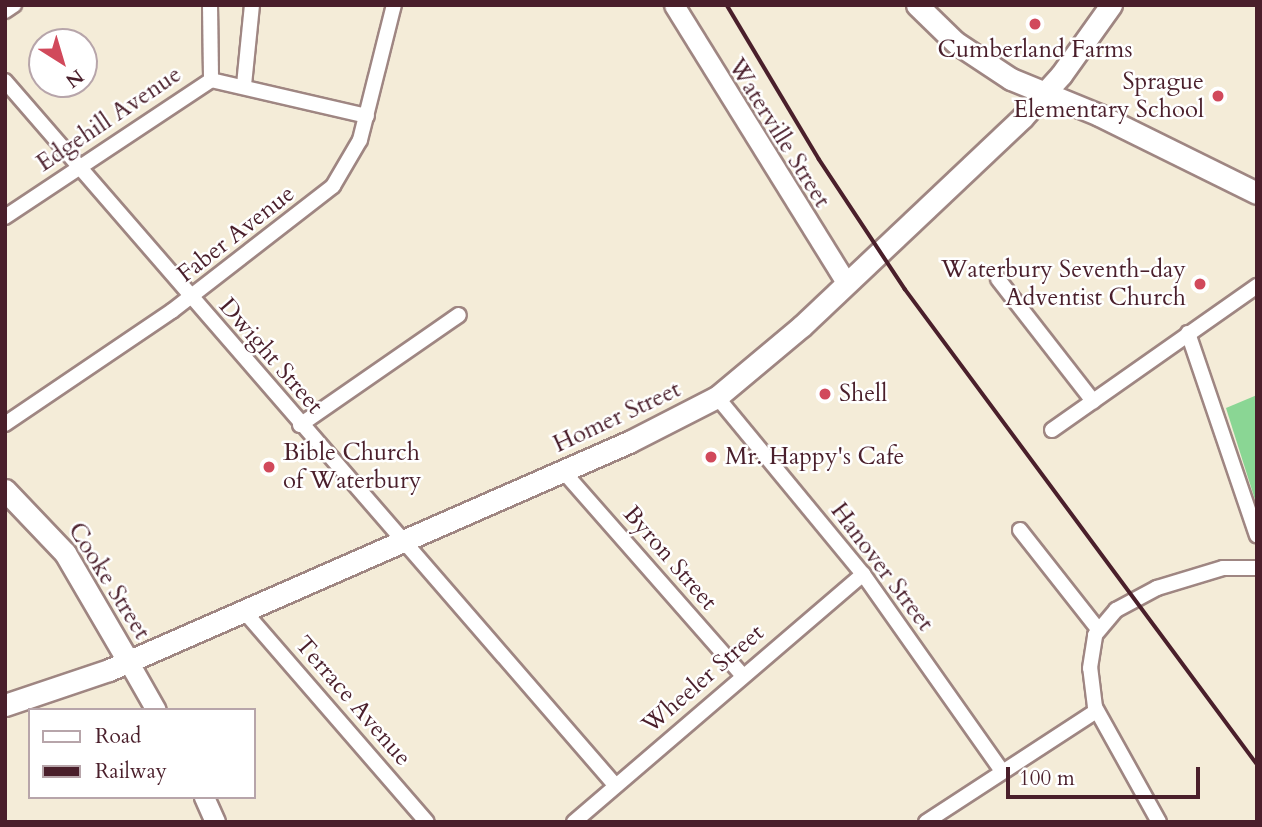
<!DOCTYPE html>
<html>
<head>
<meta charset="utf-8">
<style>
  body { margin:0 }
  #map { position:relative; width:1262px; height:827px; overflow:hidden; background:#f4ecd8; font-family:Cardo,serif }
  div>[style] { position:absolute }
  .green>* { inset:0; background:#8ad694 }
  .roads { filter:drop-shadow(2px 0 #9f8682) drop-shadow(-2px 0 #9f8682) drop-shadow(0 2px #9f8682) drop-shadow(0 -2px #9f8682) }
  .minor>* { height:14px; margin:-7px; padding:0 7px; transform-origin:7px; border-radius:7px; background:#fff }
  .tertiary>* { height:19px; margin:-9.5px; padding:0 9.5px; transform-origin:9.5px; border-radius:9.5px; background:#fff }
  .secondary>* { height:21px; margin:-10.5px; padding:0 10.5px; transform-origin:10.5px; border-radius:10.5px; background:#fff }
  .rail>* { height:3.5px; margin:-1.75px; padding:0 1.75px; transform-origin:1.75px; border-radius:1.75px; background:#4a1f2b }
  .dots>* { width:19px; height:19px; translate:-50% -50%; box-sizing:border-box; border:4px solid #fff; border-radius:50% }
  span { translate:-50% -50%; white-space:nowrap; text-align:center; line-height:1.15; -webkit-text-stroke:5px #fff; paint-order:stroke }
  .poi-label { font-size:24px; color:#4a1f2b }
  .right { translate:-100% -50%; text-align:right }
  .left { translate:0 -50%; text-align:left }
  .street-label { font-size:24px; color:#4a1f2b }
  .frame { position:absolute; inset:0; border:7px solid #4a1f2b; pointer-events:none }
  .legend { position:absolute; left:28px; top:708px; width:228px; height:91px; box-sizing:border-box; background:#fff; border:2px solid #b7a5aa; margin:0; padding:9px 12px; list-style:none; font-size:21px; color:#4a1f2b }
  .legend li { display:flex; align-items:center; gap:14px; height:35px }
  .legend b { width:35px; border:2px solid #b7a5aa }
  .north { position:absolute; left:28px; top:28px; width:70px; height:70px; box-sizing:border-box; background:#fff; border:2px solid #b7a5aa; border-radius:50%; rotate:143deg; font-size:19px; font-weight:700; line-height:28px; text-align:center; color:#4a1f2b }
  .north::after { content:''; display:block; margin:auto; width:24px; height:32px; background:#d1495b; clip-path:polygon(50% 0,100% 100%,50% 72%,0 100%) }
  .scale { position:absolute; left:1006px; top:767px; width:194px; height:32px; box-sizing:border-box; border:4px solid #4a1f2b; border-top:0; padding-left:9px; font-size:21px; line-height:24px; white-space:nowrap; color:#4a1f2b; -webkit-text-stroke:5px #fff; paint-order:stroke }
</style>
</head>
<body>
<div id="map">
  <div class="green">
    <div style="clip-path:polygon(1257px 395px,1257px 506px,1226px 408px)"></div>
  </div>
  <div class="roads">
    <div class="minor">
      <div style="left:210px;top:5px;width:75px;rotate:89.2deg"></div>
      <div style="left:5px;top:11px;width:11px;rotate:-34deg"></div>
      <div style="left:5px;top:81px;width:932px;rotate:49.09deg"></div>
      <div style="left:244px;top:85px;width:80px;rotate:-84.3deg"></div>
      <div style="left:5px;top:217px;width:247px;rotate:-33.6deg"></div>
      <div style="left:211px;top:80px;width:160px;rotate:13deg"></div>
      <div style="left:998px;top:279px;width:155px;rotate:52.1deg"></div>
      <div style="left:1188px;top:333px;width:214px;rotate:71.2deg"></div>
      <div style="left:717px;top:397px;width:229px;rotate:50.5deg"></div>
      <div style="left:863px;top:574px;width:241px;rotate:54.8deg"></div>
      <div style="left:5px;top:424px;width:202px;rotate:-34.1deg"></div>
      <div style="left:172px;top:311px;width:204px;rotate:-37.8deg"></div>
      <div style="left:333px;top:186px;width:53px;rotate:-59.6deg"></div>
      <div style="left:360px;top:140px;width:139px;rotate:-75.9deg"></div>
      <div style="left:300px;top:425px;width:193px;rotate:-34.7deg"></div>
      <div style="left:1052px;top:430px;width:251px;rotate:-35.1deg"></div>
      <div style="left:563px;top:471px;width:271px;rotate:48.7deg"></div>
      <div style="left:1020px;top:530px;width:126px;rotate:51.8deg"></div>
      <div style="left:244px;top:611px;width:279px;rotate:49.1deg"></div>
      <div style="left:574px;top:822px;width:381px;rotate:-40.6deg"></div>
      <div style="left:926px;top:822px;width:203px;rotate:-33.1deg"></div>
      <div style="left:1159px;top:822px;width:132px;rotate:-119.1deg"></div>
      <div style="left:1095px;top:707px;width:39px;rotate:-97deg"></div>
      <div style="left:1090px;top:668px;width:33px;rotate:-81deg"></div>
      <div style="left:1095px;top:635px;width:33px;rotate:-50deg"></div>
      <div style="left:1116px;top:610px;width:47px;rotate:-28.2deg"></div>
      <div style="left:1157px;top:588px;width:69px;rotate:-16.9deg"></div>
      <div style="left:1223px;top:568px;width:34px"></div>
    </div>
    <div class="tertiary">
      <div style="left:674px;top:5px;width:328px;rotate:58.2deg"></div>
      <div style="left:128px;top:661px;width:56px;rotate:60.3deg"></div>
      <div style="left:204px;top:797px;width:27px;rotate:66deg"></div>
    </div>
    <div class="secondary">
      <div style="left:917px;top:5px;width:53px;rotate:44.2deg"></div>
      <div style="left:955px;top:42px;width:67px;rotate:33.5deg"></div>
      <div style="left:1011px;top:79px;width:95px;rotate:22.2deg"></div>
      <div style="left:1099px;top:115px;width:176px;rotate:26.3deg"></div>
      <div style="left:5px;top:490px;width:87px;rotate:46.4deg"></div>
      <div style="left:65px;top:553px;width:125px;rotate:59.7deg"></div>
      <div style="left:5px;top:705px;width:110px;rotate:-18.6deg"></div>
      <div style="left:109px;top:670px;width:568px;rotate:-23.68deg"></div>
      <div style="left:629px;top:442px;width:99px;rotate:-27.1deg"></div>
      <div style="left:717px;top:397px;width:111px;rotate:-39.9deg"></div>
      <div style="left:802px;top:326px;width:303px;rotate:-43.4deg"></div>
      <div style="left:1022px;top:118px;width:58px;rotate:-47.8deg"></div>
      <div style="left:1061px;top:75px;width:86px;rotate:-54.5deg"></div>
    </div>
  </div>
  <div class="rail">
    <div style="left:727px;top:5px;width:179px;rotate:59.1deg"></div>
    <div style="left:819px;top:159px;width:156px;rotate:56.5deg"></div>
    <div style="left:905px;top:289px;width:591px;rotate:53.46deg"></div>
  </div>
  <div class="dots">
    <div style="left:1035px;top:24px;background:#d1495b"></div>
    <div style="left:1218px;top:96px;background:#d1495b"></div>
    <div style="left:1200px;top:284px;background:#d1495b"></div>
    <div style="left:825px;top:394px;background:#d1495b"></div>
    <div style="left:711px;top:457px;background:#d1495b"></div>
    <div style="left:269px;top:467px;background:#d1495b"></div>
  </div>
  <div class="poi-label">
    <span style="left:1035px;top:50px">Cumberland Farms</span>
    <span class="right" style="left:1204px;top:96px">Sprague<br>Elementary School</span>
    <span class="right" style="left:1186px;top:284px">Waterbury Seventh-day<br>Adventist Church</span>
    <span class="left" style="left:839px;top:394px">Shell</span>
    <span class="left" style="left:283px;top:467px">Bible Church<br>of Waterbury</span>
    <span class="left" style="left:725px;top:457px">Mr. Happy's Cafe</span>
  </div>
  <div class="street-label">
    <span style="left:109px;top:119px;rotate:-34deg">Edgehill Avenue</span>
    <span style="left:779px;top:133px;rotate:58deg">Waterville Street</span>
    <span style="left:236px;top:234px;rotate:-38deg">Faber Avenue</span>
    <span style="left:271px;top:356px;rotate:49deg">Dwight Street</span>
    <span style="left:617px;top:417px;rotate:-25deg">Homer Street</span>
    <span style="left:670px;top:558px;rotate:49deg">Byron Street</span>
    <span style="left:882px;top:567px;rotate:53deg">Hanover Street</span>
    <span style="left:109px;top:581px;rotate:58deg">Cooke Street</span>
    <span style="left:703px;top:679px;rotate:-41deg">Wheeler Street</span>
    <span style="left:353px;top:701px;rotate:49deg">Terrace Avenue</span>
  </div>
  <div class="frame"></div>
  <ul class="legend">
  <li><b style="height:9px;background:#fff"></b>Road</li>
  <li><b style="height:9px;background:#4a1f2b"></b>Railway</li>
  </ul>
  <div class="north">N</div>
  <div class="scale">100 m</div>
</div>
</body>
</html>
